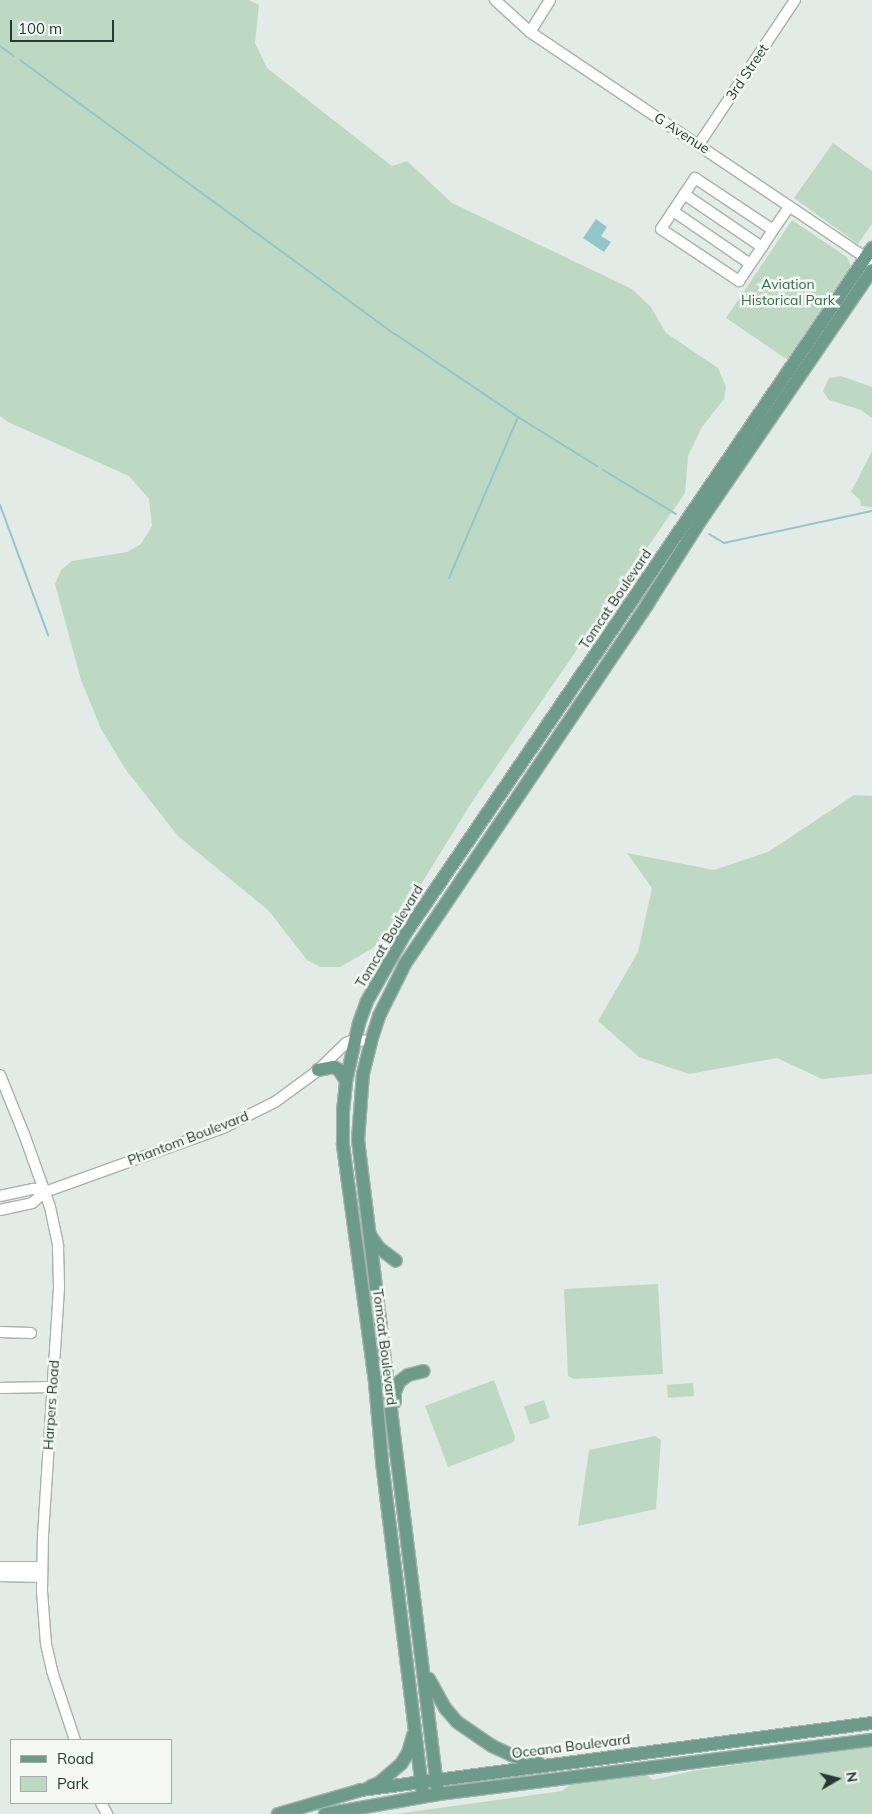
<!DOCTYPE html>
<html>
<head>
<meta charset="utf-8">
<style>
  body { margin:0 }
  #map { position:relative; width:872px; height:1814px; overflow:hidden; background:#e3ebe7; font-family:Mulish,sans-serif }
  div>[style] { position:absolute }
  .green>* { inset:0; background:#bed9c3; transform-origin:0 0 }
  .water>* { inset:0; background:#92c6c9 }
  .stream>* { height:2px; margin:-1px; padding:0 1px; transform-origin:1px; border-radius:1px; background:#92c6c9 }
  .roads { filter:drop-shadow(1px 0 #a6b2ad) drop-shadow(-1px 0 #a6b2ad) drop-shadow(0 1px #a6b2ad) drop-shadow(0 -1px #a6b2ad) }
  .minor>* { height:10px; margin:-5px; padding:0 5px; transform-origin:5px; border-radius:5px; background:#fff }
  .major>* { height:12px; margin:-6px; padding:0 6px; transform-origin:6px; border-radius:6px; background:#6d9b8b }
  span { translate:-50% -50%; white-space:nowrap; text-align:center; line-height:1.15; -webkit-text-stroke:5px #f3f8f5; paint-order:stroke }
  .street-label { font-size:14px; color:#253a32 }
  .park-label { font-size:14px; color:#346c45 }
  .legend { position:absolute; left:10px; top:1739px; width:162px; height:65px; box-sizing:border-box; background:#f3f8f5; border:1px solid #a1aca7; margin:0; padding:6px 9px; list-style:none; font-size:15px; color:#253a32 }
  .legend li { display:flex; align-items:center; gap:10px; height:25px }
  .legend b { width:25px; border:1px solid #a1aca7 }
  .north { position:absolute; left:812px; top:1754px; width:50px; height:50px; -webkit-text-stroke:4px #f3f8f5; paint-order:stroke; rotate:82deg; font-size:14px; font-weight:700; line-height:20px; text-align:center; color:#253a32 }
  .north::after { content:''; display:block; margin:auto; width:18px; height:22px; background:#253a32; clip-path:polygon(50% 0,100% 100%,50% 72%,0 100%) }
  .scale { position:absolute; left:10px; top:20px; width:104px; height:22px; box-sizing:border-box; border:2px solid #253a32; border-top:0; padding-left:6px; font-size:15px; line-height:18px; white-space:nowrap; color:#253a32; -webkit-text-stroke:4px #f3f8f5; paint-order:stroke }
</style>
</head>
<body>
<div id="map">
  <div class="green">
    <div style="clip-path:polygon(0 0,249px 0,259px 5px,255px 43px,267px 68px,392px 166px,407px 161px,452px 203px,632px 289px,651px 307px,666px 333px,718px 368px,726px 387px,724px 399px,702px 427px,688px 456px,685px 493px,470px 805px,402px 915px,373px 948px,340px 967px,320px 967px,307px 960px,269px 911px,178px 836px,126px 770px,101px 729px,81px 680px,55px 584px,61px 570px,72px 561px,127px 552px,141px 544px,152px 526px,149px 499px,129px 476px,8px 422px,0 416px)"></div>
    <div style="clip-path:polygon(833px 143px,872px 171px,872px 224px,858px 244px,794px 198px)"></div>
    <div style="clip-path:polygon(792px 220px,847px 257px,851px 266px,788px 360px,726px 318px)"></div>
    <div style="clip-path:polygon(841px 376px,872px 387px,872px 418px,861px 410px,829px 400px,823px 391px,829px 378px)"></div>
    <div style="clip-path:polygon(872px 451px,872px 507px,870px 507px,861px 506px,860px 500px,851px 492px)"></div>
    <div style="clip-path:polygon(854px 795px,872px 796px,872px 1074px,822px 1079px,777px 1058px,689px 1074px,639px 1057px,598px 1021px,638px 952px,652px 888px,627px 853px,714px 870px,768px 852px)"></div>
    <div style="clip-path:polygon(658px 1284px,663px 1374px,574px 1379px,568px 1376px,564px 1289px)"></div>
    <div style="clip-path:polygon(494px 1380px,515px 1437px,514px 1442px,448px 1467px,425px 1406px)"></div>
    <div style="left:693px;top:1383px;width:13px;height:26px;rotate:86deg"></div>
    <div style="left:544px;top:1400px;width:19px;height:21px;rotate:72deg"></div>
    <div style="clip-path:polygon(655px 1436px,661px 1440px,656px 1509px,578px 1526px,589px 1450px)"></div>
    <div style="clip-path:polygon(872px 1746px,872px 1814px,395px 1814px,562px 1791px,573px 1782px,645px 1773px,653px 1780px,692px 1771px)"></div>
  </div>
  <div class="water">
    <div style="clip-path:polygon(596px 219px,607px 227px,601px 236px,611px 242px,604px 252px,583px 238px)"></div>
  </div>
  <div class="stream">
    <div style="left:0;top:46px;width:17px;rotate:36deg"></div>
    <div style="left:20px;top:60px;width:464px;rotate:36.2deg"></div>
    <div style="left:395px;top:334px;width:148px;rotate:34deg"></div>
    <div style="left:518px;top:417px;width:93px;rotate:31.8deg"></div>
    <div style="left:603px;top:470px;width:85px;rotate:31.1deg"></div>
    <div style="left:0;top:505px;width:139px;rotate:69.7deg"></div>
    <div style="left:709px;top:534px;width:17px;rotate:31deg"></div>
    <div style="left:724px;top:543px;width:151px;rotate:-12.2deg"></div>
    <div style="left:449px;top:578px;width:175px;rotate:-66.8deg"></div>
  </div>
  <div class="roads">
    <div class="minor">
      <div style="left:495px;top:0;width:47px;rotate:42.4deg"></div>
      <div style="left:530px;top:32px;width:412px;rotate:33.9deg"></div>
      <div style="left:530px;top:32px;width:38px;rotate:-58deg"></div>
      <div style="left:699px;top:144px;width:173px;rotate:-56.3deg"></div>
      <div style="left:684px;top:194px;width:94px;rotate:34.2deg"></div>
      <div style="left:673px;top:211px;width:93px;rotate:34.5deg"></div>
      <div style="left:773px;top:230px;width:94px;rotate:-146.3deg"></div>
      <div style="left:695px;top:178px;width:61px;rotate:123.7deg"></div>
      <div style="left:661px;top:229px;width:94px;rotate:33.7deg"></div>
      <div style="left:739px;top:281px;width:41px;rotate:-55.9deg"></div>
      <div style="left:762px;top:247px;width:20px;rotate:-57deg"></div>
      <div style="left:773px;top:230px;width:29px;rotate:-55deg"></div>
      <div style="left:0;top:1075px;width:64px;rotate:67.9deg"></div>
      <div style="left:24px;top:1134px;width:77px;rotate:70.4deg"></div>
      <div style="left:50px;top:1207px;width:40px;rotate:78deg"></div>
      <div style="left:58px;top:1246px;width:42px;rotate:88.6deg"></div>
      <div style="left:59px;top:1288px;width:246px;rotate:93.7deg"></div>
      <div style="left:43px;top:1533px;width:58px;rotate:91deg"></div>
      <div style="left:42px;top:1591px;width:53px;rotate:85.7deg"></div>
      <div style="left:46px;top:1644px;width:28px;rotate:77deg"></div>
      <div style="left:52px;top:1671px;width:73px;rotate:71.6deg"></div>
      <div style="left:0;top:1196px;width:35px;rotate:-12deg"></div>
      <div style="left:34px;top:1189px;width:11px;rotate:15deg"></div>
      <div style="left:45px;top:1192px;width:189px;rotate:-19.8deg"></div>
      <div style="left:223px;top:1128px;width:58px;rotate:-26.6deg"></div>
      <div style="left:275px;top:1102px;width:51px;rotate:-36.2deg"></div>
      <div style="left:316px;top:1072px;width:42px;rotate:-44deg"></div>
      <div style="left:346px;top:1043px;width:9px;rotate:-21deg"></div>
      <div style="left:354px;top:1040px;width:17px;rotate:3deg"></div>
      <div style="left:0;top:1210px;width:33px;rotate:-12deg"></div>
      <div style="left:32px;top:1203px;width:17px;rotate:-40deg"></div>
      <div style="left:0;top:1332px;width:31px;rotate:2deg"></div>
      <div style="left:0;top:1388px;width:52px;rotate:-1.1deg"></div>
      <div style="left:0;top:1567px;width:42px"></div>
      <div style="left:0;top:1576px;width:42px;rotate:1.4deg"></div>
      <div style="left:101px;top:1803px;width:13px;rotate:61deg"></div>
    </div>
    <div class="major">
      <div style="left:318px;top:1070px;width:16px;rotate:-11deg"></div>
      <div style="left:334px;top:1067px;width:6px;rotate:31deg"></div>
      <div style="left:339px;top:1070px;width:13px;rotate:58deg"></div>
      <div style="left:370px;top:1235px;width:16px;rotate:55deg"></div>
      <div style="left:379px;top:1248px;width:21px;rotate:37deg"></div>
      <div style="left:395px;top:1402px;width:10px;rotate:-90deg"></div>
      <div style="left:395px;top:1392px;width:11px;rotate:-68deg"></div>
      <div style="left:399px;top:1382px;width:11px;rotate:-38deg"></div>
      <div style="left:408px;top:1375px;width:16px;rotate:-14deg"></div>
      <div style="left:429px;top:1679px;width:33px;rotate:61deg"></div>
      <div style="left:445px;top:1708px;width:18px;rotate:49deg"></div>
      <div style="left:457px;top:1722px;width:42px;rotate:34.4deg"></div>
      <div style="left:492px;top:1746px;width:21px;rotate:25deg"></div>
      <div style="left:511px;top:1755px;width:29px;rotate:16deg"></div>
      <div style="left:371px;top:1786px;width:9px;rotate:-21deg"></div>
      <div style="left:379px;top:1783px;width:29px;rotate:-41deg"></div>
      <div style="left:401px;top:1764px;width:13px;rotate:-58deg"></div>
      <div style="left:408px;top:1753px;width:19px;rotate:-74deg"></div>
      <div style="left:438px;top:1794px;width:659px;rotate:-96.97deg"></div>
      <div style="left:358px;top:1140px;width:66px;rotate:-85.7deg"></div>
      <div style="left:363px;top:1074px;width:34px;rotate:-76deg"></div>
      <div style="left:371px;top:1041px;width:26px;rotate:-72deg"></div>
      <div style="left:379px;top:1016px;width:58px;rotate:-63.4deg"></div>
      <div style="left:405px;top:964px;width:433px;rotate:-56deg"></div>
      <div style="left:647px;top:605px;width:101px;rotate:-57.6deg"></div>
      <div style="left:701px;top:520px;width:303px;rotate:-55.6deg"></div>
      <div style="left:423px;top:1796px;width:337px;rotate:-97deg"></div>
      <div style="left:382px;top:1461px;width:79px;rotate:-95.1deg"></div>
      <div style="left:375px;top:1382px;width:240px;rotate:-97.7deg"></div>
      <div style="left:343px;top:1144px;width:33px;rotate:-90deg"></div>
      <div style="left:343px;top:1111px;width:30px;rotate:-84deg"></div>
      <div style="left:346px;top:1081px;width:59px;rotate:-77.4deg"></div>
      <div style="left:359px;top:1023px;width:23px;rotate:-70deg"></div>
      <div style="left:367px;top:1001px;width:77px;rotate:-60.4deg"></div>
      <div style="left:405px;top:934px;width:830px;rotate:-55.75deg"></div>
      <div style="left:278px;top:1814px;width:86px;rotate:-16.1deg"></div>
      <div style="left:361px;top:1790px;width:515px;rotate:-7.47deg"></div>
      <div style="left:325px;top:1814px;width:115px;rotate:-10deg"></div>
      <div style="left:438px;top:1794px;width:437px;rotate:-7.1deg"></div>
    </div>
  </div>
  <div class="street-label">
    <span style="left:747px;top:72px;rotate:-56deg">3rd Street</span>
    <span style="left:682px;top:133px;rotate:33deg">G Avenue</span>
    <span style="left:615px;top:599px;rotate:-56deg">Tomcat Boulevard</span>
    <span style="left:389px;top:936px;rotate:-59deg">Tomcat Boulevard</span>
    <span style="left:188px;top:1138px;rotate:-21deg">Phantom Boulevard</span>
    <span style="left:385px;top:1347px;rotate:83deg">Tomcat Boulevard</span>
    <span style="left:51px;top:1405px;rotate:-86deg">Harpers Road</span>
    <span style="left:571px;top:1746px;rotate:-7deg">Oceana Boulevard</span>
  </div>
  <div class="park-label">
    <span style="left:788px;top:292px">Aviation<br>Historical Park</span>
  </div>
  <ul class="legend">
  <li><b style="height:6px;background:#6d9b8b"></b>Road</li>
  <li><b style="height:14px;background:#bed9c3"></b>Park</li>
  </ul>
  <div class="north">N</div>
  <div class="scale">100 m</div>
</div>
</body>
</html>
